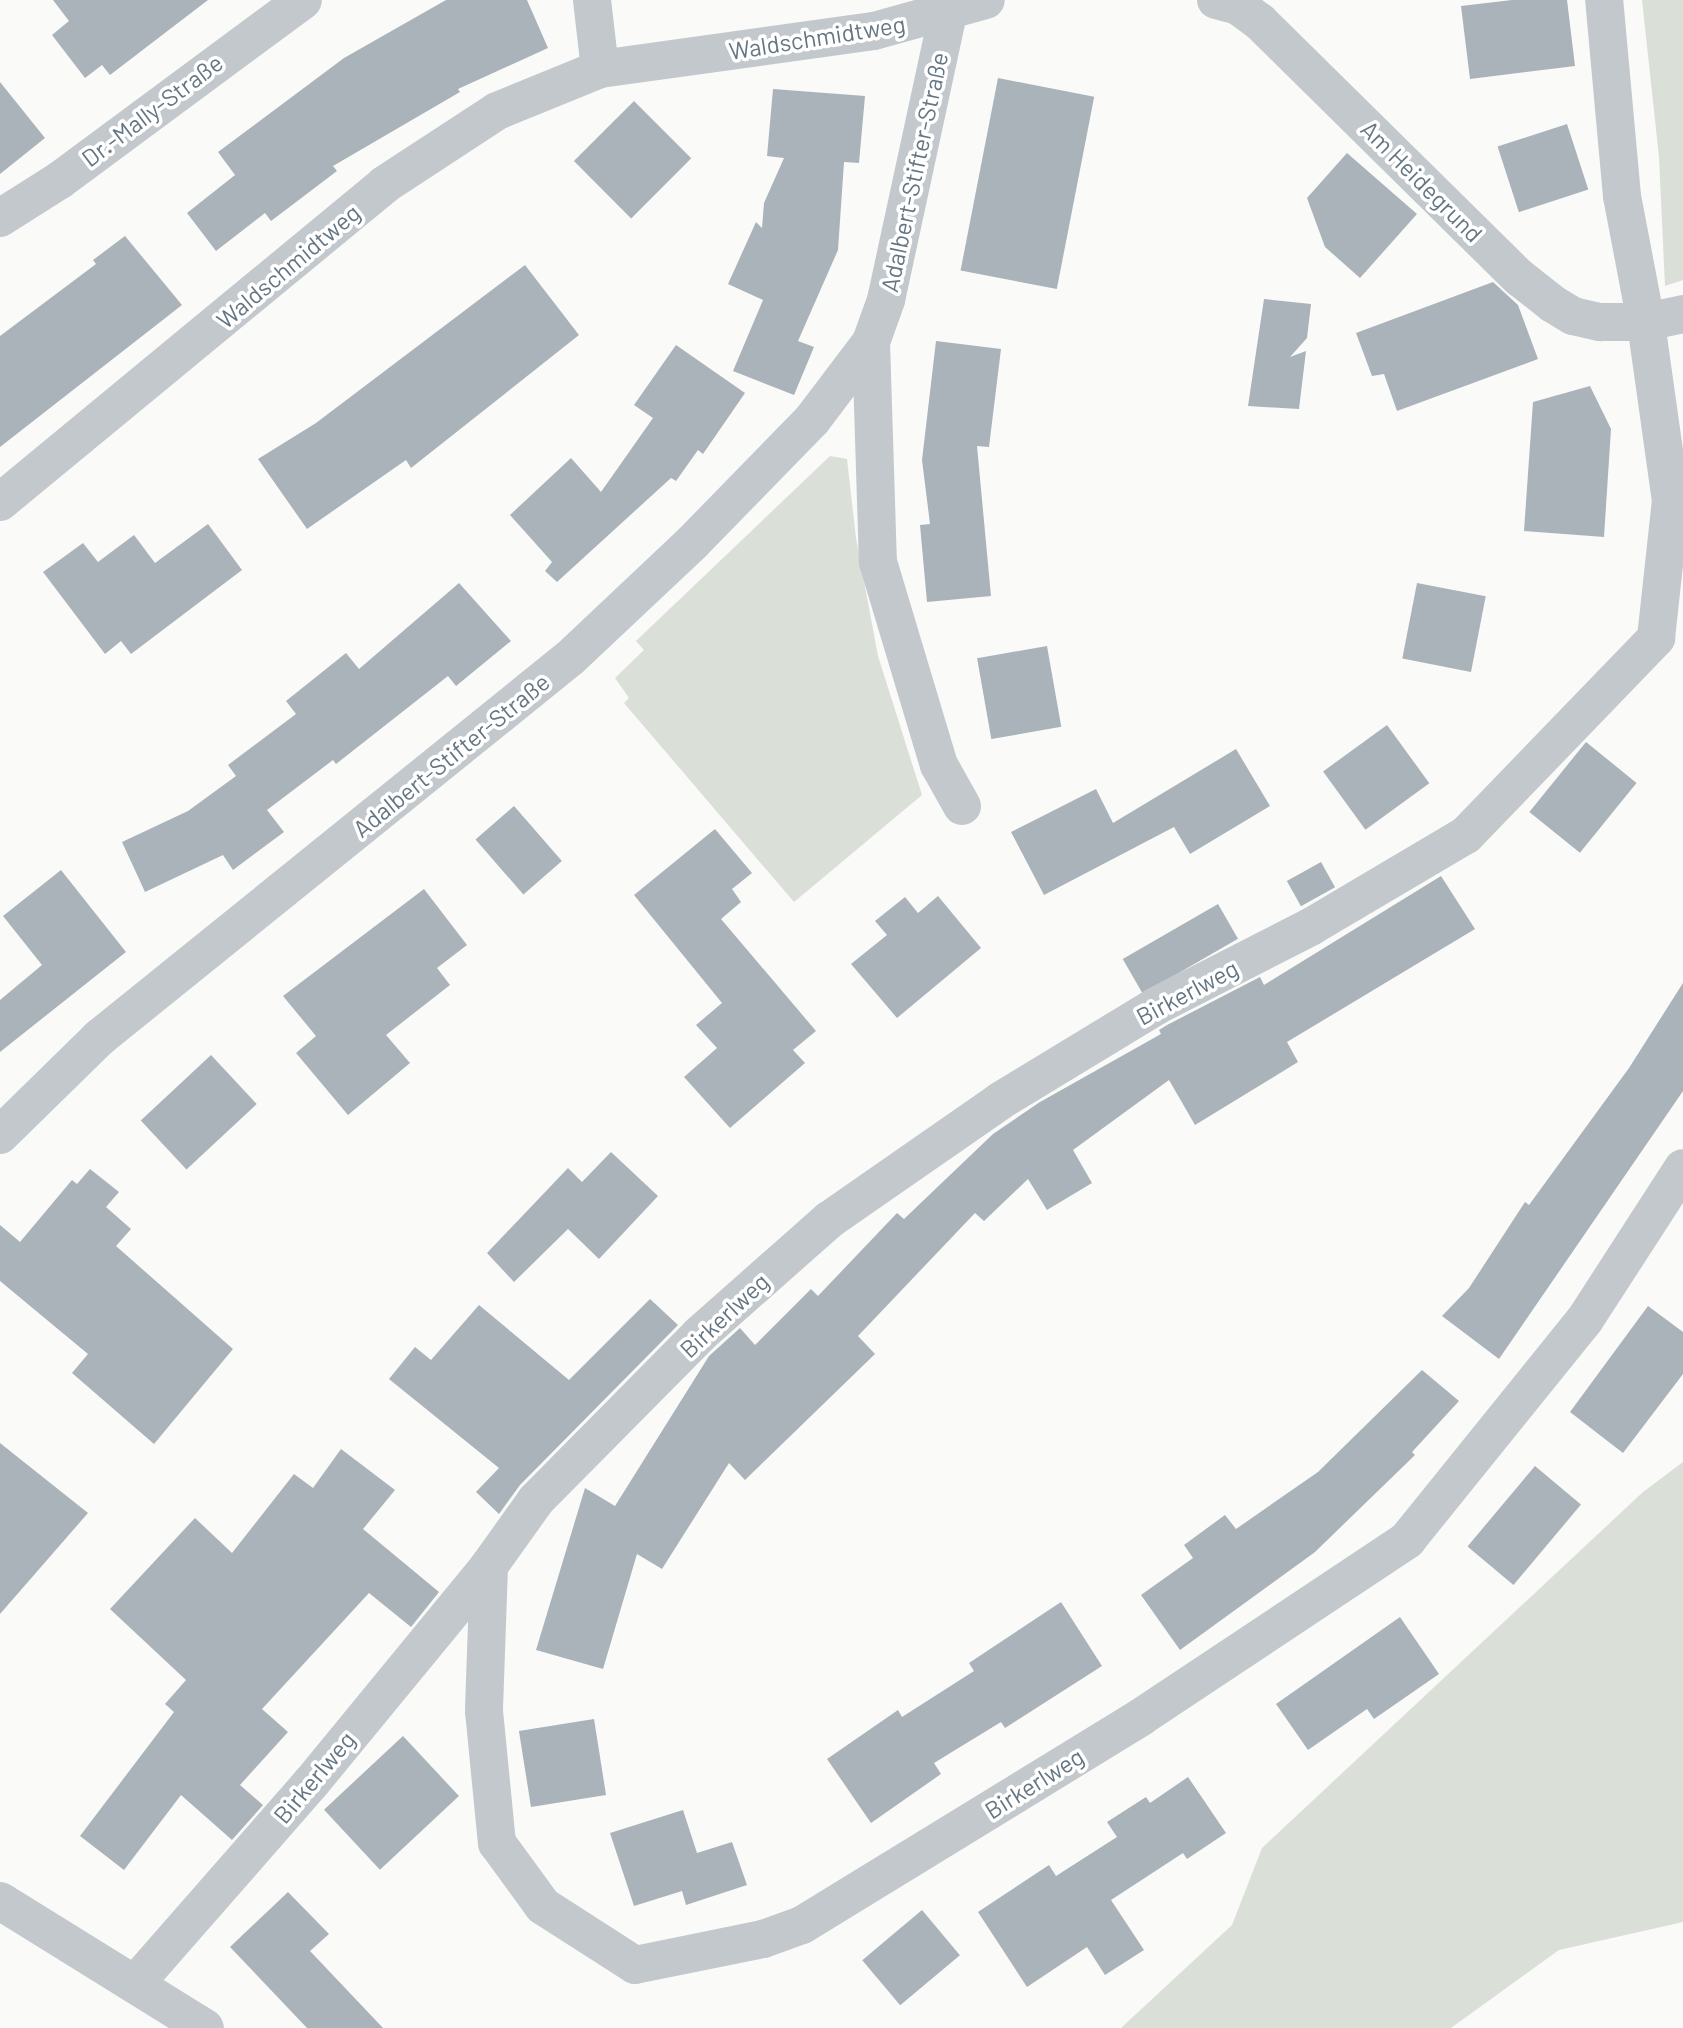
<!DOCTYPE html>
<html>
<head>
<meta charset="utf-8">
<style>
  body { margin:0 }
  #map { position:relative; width:1683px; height:2028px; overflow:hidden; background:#fafaf8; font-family:Barlow,sans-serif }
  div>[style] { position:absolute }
  .green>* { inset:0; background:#dadfd7 }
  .building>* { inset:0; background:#aab3b9; transform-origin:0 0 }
  .minor>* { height:38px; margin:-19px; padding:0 19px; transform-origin:19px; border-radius:19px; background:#c3c8cc }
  span { translate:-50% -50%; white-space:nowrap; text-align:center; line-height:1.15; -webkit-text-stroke:7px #fff; paint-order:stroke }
  .street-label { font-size:24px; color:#657683 }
</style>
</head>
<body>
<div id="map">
  <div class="green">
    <div style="clip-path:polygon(1642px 0,1683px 0,1683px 280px,1665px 286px,1659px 157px)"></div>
    <div style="clip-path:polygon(830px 456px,847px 459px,856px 538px,878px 656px,922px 795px,794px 902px,624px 703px,629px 698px,615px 678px,644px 650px,636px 641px)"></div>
    <div style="clip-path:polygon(1683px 1462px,1683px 1922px,1559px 1950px,1451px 2028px,1121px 2028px,1232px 1925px,1262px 1848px,1643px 1492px)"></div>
  </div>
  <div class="building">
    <div style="clip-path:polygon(53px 0,208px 0,110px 75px,102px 65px,85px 78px,52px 35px,69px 21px)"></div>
    <div style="clip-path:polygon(446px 0,527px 0,548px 48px,458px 89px,460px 92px,333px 166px,337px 171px,271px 221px,265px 213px,216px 251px,187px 213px,235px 175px,218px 152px,344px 58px)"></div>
    <div style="clip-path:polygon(1512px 0,1567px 0,1575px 66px,1470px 79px,1461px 6px)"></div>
    <div style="left:998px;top:78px;width:98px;height:196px;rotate:11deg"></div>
    <div style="clip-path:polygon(0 82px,45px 138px,0 174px)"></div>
    <div style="clip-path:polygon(773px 89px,865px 96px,859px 163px,844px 162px,838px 250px,798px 341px,814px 347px,794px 395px,733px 371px,763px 300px,728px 284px,756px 222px,762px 228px,764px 203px,784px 158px,767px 156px)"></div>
    <div style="left:634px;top:101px;width:81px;height:85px;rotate:45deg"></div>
    <div style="left:1567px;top:124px;width:69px;height:73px;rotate:72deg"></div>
    <div style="clip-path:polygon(1347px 153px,1417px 214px,1360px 278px,1325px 247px,1307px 198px)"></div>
    <div style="clip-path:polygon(125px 236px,182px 305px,0 447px,0 336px,96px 264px,93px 260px)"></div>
    <div style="clip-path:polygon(525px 265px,579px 335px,411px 468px,406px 460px,307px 529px,258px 459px,316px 423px)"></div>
    <div style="clip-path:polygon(1493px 282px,1518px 305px,1538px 359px,1397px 411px,1384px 374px,1372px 376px,1356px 333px)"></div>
    <div style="clip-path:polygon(1264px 299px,1311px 304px,1307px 338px,1290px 357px,1306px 351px,1299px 409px,1248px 406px)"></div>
    <div style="clip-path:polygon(936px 341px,1001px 349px,989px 447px,977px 446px,991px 596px,927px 602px,920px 525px,930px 524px,922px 460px)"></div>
    <div style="clip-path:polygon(676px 345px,745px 393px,703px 454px,698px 450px,676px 481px,671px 478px,557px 582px,545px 571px,552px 562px,510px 515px,571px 458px,601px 492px,653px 418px,634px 405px)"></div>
    <div style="clip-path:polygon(1590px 386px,1611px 429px,1604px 537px,1524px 531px,1533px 402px)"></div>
    <div style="clip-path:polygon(208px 524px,242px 570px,131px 654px,121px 641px,105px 654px,43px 572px,83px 543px,98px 562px,134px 535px,155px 563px)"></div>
    <div style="clip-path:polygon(459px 583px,511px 641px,456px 686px,448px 676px,336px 764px,333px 760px,267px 810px,284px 832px,233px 870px,223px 855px,145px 892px,122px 842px,188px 811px,236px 776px,228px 765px,296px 714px,286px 701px,346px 653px,359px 669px)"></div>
    <div style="left:1417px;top:583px;width:70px;height:77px;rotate:11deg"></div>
    <div style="left:1047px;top:646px;width:82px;height:71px;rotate:80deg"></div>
    <div style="left:1387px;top:725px;width:72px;height:79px;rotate:54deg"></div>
    <div style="left:1586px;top:742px;width:65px;height:90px;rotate:39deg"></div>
    <div style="clip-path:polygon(1236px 749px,1270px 806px,1190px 854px,1174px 827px,1044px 895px,1011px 832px,1096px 789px,1113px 823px)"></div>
    <div style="left:514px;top:806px;width:73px;height:51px;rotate:49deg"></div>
    <div style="clip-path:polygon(715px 829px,752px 873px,732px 889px,741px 902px,721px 919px,816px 1031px,793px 1050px,805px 1063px,730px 1128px,684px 1077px,717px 1048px,696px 1025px,722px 1003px,634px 895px)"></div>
    <div style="left:1321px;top:862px;width:29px;height:39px;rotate:61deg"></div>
    <div style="clip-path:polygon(61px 870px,126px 952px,0 1052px,0 1000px,42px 965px,3px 916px)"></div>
    <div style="clip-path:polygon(1441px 876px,1475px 929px,1287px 1042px,1298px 1062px,1195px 1125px,1169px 1080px,1073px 1150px,1092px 1183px,1047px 1210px,1028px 1179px,984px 1221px,975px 1213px,858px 1336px,875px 1354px,745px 1480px,729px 1463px,662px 1569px,637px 1554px,603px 1669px,536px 1650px,585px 1488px,615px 1506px,709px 1356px,740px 1328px,755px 1345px,811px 1289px,818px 1296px,897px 1213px,904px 1219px,993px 1134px,1040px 1102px,1161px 1034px,1159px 1030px,1167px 1025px,1260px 977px,1264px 985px)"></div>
    <div style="clip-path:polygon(424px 889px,467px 945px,437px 968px,450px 985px,386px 1035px,410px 1063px,348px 1115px,296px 1053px,316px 1036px,283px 996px)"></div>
    <div style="clip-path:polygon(938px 896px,981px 948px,897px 1018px,851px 964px,887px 935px,875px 921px,905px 897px,918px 913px)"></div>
    <div style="left:1218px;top:904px;width:40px;height:110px;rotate:60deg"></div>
    <div style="clip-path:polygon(1683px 983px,1683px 1091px,1499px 1359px,1442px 1316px,1469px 1288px,1525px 1202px,1529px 1205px,1629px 1068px)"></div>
    <div style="left:211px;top:1055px;width:67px;height:96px;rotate:47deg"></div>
    <div style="clip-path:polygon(611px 1152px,658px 1196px,599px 1259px,568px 1229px,514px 1282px,487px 1253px,568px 1168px,582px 1182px)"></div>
    <div style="clip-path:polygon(90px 1169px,119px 1192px,106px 1207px,131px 1229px,116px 1246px,233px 1349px,154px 1444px,72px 1373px,88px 1354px,0 1281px,0 1225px,20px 1242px,72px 1180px,77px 1184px)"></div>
    <div style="clip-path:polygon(650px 1299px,678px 1325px,520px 1485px,499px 1514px,476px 1492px,499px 1468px,389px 1379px,415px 1347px,431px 1360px,479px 1305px,569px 1380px)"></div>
    <div style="clip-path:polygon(1648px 1306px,1683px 1332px,1683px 1374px,1623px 1453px,1570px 1412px)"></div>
    <div style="clip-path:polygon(1422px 1370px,1459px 1401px,1412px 1452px,1415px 1455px,1315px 1552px,1180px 1650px,1141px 1595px,1193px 1558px,1184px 1545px,1225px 1515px,1236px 1529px,1318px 1472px)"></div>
    <div style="clip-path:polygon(0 1443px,88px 1513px,0 1614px)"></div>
    <div style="clip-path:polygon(341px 1449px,395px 1490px,363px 1529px,439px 1592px,411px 1627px,369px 1593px,262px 1709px,288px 1732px,240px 1785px,263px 1805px,232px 1840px,181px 1795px,124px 1870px,80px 1836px,174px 1712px,165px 1704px,186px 1680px,110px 1609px,195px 1518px,232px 1553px,294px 1474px,313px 1488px)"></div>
    <div style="left:1535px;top:1466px;width:60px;height:105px;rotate:40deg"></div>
    <div style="clip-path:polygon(1061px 1602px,1102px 1666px,1005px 1728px,1001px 1722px,934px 1763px,941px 1774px,871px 1823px,827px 1759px,898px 1710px,902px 1717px,974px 1671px,969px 1663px)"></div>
    <div style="clip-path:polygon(1400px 1617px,1439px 1674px,1374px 1719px,1367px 1709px,1308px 1750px,1276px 1704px)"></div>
    <div style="left:594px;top:1719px;width:77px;height:76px;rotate:81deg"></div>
    <div style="left:403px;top:1736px;width:82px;height:108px;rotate:47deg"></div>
    <div style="clip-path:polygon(1188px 1777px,1226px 1833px,1187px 1859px,1183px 1853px,1111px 1900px,1144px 1950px,1105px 1975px,1087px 1947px,1027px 1987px,978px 1912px,1049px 1865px,1056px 1876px,1117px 1837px,1107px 1822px,1146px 1797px,1150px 1803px)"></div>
    <div style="clip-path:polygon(683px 1810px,697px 1853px,732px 1842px,747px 1885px,686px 1905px,682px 1891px,634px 1906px,610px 1833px)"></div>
    <div style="clip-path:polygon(288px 1892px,329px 1934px,310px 1951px,383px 2028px,307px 2028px,230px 1947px)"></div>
    <div style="left:922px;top:1910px;width:59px;height:78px;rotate:50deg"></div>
  </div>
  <div class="minor">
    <div style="left:592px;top:0;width:69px;rotate:83.4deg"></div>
    <div style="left:1216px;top:0;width:23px;rotate:15deg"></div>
    <div style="left:1238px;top:6px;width:27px;rotate:36deg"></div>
    <div style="left:1260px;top:22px;width:365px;rotate:44.6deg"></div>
    <div style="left:1520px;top:278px;width:42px;rotate:38.2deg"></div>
    <div style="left:1553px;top:304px;width:23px;rotate:31deg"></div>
    <div style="left:1573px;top:316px;width:28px;rotate:13deg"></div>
    <div style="left:1600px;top:322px;width:46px"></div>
    <div style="left:1646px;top:322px;width:128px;rotate:-100.8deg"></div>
    <div style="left:1622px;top:196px;width:197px;rotate:-95.2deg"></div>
    <div style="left:0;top:218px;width:71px;rotate:-32.3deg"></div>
    <div style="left:60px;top:180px;width:302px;rotate:-36.5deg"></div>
    <div style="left:871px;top:342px;width:220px;rotate:88.2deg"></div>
    <div style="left:878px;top:562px;width:212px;rotate:73.3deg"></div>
    <div style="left:939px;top:765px;width:47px;rotate:60.7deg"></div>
    <div style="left:0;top:502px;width:498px;rotate:-39.5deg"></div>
    <div style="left:384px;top:185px;width:135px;rotate:-33.2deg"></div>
    <div style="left:497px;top:111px;width:111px;rotate:-22.2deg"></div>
    <div style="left:600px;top:69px;width:277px;rotate:-7.9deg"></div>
    <div style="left:874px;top:31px;width:116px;rotate:-15.5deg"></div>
    <div style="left:0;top:1135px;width:139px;rotate:-44.4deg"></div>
    <div style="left:99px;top:1038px;width:605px;rotate:-38.9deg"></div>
    <div style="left:570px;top:658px;width:169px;rotate:-43.3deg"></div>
    <div style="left:693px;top:542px;width:170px;rotate:-45.7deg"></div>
    <div style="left:812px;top:420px;width:98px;rotate:-52.9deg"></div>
    <div style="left:871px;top:342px;width:45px;rotate:-70.3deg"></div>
    <div style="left:886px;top:300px;width:307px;rotate:-77.8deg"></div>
    <div style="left:489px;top:1566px;width:145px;rotate:92deg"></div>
    <div style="left:484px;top:1711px;width:133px;rotate:84.4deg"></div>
    <div style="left:497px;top:1843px;width:78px;rotate:53.9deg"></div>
    <div style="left:543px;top:1906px;width:109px;rotate:32.7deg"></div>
    <div style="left:635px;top:1965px;width:131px;rotate:-11.5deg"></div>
    <div style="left:763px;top:1939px;width:41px;rotate:-19.7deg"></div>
    <div style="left:802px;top:1925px;width:398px;rotate:-31.5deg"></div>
    <div style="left:1141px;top:1717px;width:320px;rotate:-33.6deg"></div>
    <div style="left:1407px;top:1540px;width:282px;rotate:-51.1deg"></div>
    <div style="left:1584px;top:1321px;width:182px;rotate:-57.1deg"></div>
    <div style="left:0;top:1901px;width:241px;rotate:31.8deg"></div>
    <div style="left:135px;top:1984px;width:267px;rotate:-48.8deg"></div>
    <div style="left:311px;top:1783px;width:281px;rotate:-50.6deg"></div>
    <div style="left:489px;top:1566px;width:81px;rotate:-54.5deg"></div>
    <div style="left:536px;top:1500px;width:232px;rotate:-45.3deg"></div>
    <div style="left:699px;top:1335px;width:174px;rotate:-41.5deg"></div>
    <div style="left:829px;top:1220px;width:208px;rotate:-34.8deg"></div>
    <div style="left:1000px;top:1101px;width:183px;rotate:-31.3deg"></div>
    <div style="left:1156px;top:1006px;width:175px;rotate:-27.1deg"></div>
    <div style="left:1312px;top:926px;width:179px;rotate:-30.6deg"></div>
    <div style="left:1466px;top:835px;width:274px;rotate:-46deg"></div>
    <div style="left:1656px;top:638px;width:138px;rotate:-83.8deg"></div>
    <div style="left:1671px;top:501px;width:181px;rotate:-98deg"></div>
    <div style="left:1646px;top:322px;width:38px;rotate:-12deg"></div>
  </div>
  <div class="street-label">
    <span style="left:817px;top:37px;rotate:-9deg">Waldschmidtweg</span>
    <span style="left:152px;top:110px;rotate:-37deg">Dr.-Mally-Straße</span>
    <span style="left:914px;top:172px;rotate:-78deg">Adalbert-Stifter-Straße</span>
    <span style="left:1422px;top:181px;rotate:45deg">Am Heidegrund</span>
    <span style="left:288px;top:266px;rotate:-40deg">Waldschmidtweg</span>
    <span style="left:451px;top:755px;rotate:-39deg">Adalbert-Stifter-Straße</span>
    <span style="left:1187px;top:992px;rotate:-28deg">Birkerlweg</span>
    <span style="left:724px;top:1315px;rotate:-43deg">Birkerlweg</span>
    <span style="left:314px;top:1777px;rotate:-50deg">Birkerlweg</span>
    <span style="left:1034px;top:1783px;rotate:-32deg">Birkerlweg</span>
  </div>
</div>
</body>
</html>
